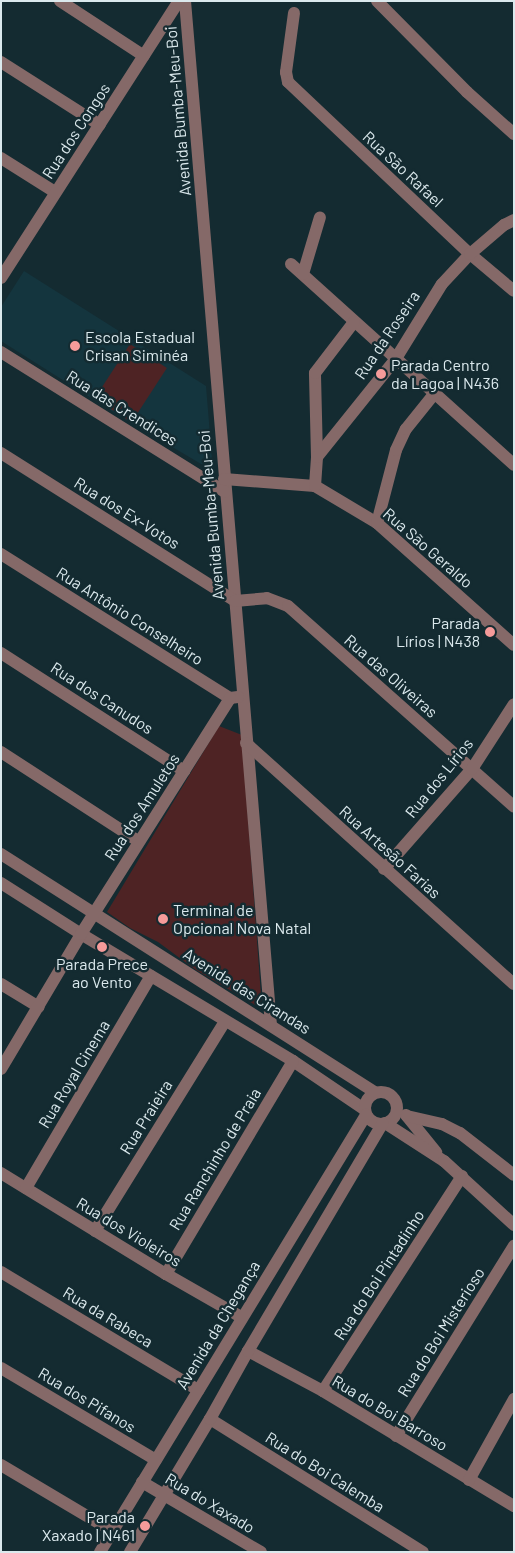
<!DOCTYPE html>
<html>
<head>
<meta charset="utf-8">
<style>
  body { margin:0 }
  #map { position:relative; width:515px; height:1553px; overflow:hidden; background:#142b31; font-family:Barlow,sans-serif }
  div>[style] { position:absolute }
  .built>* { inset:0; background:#14353e }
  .green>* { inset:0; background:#4e2324; transform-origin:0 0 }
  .minor>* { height:12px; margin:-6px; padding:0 6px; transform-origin:6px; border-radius:6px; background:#856968 }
  .minor>.ring { margin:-6px; padding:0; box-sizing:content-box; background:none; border:12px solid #856968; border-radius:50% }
  .dots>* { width:14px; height:14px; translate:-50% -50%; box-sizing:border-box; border:2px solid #142b31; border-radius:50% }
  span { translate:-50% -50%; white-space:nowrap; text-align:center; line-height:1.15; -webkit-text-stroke:5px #142b31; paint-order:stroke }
  .street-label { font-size:16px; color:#dbe9ed }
  .poi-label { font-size:16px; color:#dbe9ed }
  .left { translate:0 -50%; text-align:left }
  .right { translate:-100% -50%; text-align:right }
  .frame { position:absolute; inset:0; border:2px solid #dbe9ed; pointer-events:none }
</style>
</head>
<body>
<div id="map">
  <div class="built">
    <div style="clip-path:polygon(24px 271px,206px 386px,213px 471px,157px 438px,155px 431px,150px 428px,142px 430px,1px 341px,1px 307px)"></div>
  </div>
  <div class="green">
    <div style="left:130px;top:344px;width:44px;height:65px;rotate:33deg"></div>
    <div style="clip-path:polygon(219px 726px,242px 735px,262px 1009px,196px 970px,158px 942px,130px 928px,107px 912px)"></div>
  </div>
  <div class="minor">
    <div style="left:60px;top:1px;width:100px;rotate:33.2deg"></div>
    <div style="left:185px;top:1px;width:1028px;rotate:85.2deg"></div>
    <div style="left:377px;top:1px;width:128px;rotate:45.3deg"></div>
    <div style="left:467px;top:92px;width:63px;rotate:41.8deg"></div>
    <div style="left:294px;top:13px;width:60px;rotate:97.7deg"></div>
    <div style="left:286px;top:72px;width:10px;rotate:79deg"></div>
    <div style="left:288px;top:82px;width:250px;rotate:43.4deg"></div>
    <div style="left:470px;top:254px;width:57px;rotate:40.1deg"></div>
    <div style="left:1px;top:62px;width:117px;rotate:32.5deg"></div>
    <div style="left:1px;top:158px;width:64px;rotate:32.2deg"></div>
    <div style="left:291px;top:264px;width:300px;rotate:42deg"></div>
    <div style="left:303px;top:274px;width:59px;rotate:-73.4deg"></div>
    <div style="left:1px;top:278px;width:329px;rotate:-57.3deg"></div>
    <div style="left:1px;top:352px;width:264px;rotate:32deg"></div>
    <div style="left:1px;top:453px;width:277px;rotate:32.3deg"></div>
    <div style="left:235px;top:601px;width:32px;rotate:-5deg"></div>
    <div style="left:267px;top:598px;width:22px;rotate:21deg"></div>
    <div style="left:288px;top:606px;width:302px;rotate:41.6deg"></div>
    <div style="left:317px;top:457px;width:84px;rotate:-91.4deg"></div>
    <div style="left:315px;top:373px;width:64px;rotate:-52.6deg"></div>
    <div style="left:224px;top:479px;width:91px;rotate:4.4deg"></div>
    <div style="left:315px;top:486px;width:72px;rotate:30.8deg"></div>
    <div style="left:377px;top:523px;width:183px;rotate:41.7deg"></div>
    <div style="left:315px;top:486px;width:29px;rotate:-86deg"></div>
    <div style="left:317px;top:457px;width:124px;rotate:-51.2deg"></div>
    <div style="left:395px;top:360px;width:89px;rotate:-58.3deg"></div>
    <div style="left:442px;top:284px;width:41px;rotate:-47deg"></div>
    <div style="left:470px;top:254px;width:45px;rotate:-40.5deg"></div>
    <div style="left:504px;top:225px;width:11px;rotate:-27deg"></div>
    <div style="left:377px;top:523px;width:75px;rotate:-75.4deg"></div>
    <div style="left:396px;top:450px;width:23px;rotate:-65deg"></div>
    <div style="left:406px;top:429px;width:45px;rotate:-51.3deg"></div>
    <div style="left:1px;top:554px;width:271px;rotate:32.2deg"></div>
    <div style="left:230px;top:698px;width:8px;rotate:-7deg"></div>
    <div style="left:1px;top:653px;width:218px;rotate:32.8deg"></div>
    <div style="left:246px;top:743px;width:360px;rotate:42deg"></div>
    <div style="left:1px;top:752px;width:163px;rotate:33deg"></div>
    <div style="left:1px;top:854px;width:442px;rotate:32.5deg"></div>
    <div style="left:384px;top:869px;width:133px;rotate:-48.7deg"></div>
    <div style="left:472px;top:769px;width:77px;rotate:-57.1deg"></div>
    <div style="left:1px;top:883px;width:95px;rotate:32.5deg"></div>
    <div style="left:81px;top:934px;width:247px;rotate:30.9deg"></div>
    <div style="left:293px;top:1061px;width:86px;rotate:34.1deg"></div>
    <div style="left:1px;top:984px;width:44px;rotate:31.2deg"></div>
    <div style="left:1px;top:1069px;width:157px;rotate:-59.3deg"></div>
    <div style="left:81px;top:934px;width:279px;rotate:-57.7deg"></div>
    <div class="ring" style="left:365px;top:1092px;width:20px;height:20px"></div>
    <div style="left:406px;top:1115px;width:48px;rotate:51deg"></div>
    <div style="left:407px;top:1116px;width:36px;rotate:13deg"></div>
    <div style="left:442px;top:1124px;width:20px;rotate:27deg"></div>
    <div style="left:460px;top:1133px;width:68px;rotate:37.9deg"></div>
    <div style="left:385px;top:1123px;width:70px;rotate:32.8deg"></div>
    <div style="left:444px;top:1161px;width:95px;rotate:42.4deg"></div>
    <div style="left:1px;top:1173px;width:193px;rotate:31.5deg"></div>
    <div style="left:166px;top:1274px;width:86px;rotate:29.8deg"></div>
    <div style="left:26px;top:1188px;width:246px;rotate:-59.5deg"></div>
    <div style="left:95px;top:1231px;width:247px;rotate:-58.2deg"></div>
    <div style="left:1px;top:1272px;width:230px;rotate:30.9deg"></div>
    <div style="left:166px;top:1274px;width:248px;rotate:-59.2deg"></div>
    <div style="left:248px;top:1351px;width:85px;rotate:28.1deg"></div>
    <div style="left:323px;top:1391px;width:223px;rotate:31.1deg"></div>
    <div style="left:1px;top:1368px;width:180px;rotate:30.7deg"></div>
    <div style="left:323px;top:1391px;width:256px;rotate:-57.1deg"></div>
    <div style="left:210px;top:1419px;width:251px;rotate:32deg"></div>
    <div style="left:396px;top:1436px;width:224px;rotate:-58.2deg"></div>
    <div style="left:1px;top:1465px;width:129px;rotate:30.7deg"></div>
    <div style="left:469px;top:1480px;width:93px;rotate:-60.9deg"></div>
    <div style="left:142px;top:1482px;width:138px;rotate:30.5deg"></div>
    <div style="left:100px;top:1552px;width:512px;rotate:-58.67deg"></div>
    <div style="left:130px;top:1552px;width:155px;rotate:-59deg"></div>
    <div style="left:210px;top:1419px;width:78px;rotate:-60.8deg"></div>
    <div style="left:248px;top:1351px;width:264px;rotate:-59.4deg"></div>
  </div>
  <div class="dots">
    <div style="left:75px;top:346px;background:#f59b9a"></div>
    <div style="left:381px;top:374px;background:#f59b9a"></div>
    <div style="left:490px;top:632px;background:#f59b9a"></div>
    <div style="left:163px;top:919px;background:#f59b9a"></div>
    <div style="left:102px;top:947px;background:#f59b9a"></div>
    <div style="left:145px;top:1526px;background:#f59b9a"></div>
  </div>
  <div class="street-label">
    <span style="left:178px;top:111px;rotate:-95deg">Avenida Bumba-Meu-Boi</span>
    <span style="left:76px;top:131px;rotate:-57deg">Rua dos Congos</span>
    <span style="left:403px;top:169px;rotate:43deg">Rua São Rafael</span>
    <span style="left:387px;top:335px;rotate:-56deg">Rua da Roseira</span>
    <span style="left:122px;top:408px;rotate:32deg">Rua das Crendices</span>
    <span style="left:127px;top:513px;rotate:32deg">Rua dos Ex-Votos</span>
    <span style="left:211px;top:515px;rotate:-95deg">Avenida Bumba-Meu-Boi</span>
    <span style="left:428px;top:548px;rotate:41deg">Rua São Geraldo</span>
    <span style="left:130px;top:616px;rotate:32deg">Rua Antônio Conselheiro</span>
    <span style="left:391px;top:676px;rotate:41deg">Rua das Oliveiras</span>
    <span style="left:102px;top:698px;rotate:33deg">Rua dos Canudos</span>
    <span style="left:439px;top:778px;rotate:-51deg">Rua dos Lírios</span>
    <span style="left:142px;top:807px;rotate:-57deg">Rua dos Amuletos</span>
    <span style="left:390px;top:852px;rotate:42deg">Rua Artesão Farias</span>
    <span style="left:247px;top:991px;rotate:32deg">Avenida das Cirandas</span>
    <span style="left:74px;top:1074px;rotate:-59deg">Rua Royal Cinema</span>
    <span style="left:146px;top:1117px;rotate:-58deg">Rua Praieira</span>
    <span style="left:215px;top:1159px;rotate:-59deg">Rua Ranchinho de Praia</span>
    <span style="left:129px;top:1232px;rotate:31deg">Rua dos Violeiros</span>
    <span style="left:379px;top:1275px;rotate:-57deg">Rua do Boi Pintadinho</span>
    <span style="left:108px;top:1317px;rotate:31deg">Rua da Rabeca</span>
    <span style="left:218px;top:1325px;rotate:-59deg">Avenida da Chegança</span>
    <span style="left:441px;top:1332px;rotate:-58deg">Rua do Boi Misterioso</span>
    <span style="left:87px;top:1400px;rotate:31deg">Rua dos Pifanos</span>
    <span style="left:390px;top:1413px;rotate:31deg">Rua do Boi Barroso</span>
    <span style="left:325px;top:1472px;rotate:32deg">Rua do Boi Calemba</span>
    <span style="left:210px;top:1503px;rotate:31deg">Rua do Xaxado</span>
  </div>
  <div class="poi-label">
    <span class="left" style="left:85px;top:346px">Escola Estadual<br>Crisan Siminéa</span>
    <span class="left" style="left:391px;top:374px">Parada Centro<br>da Lagoa | N436</span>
    <span class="right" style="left:480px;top:632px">Parada<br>Lírios | N438</span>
    <span class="left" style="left:173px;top:919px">Terminal de<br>Opcional Nova Natal</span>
    <span style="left:102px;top:973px">Parada Prece<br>ao Vento</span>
    <span class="right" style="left:135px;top:1526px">Parada<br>Xaxado | N461</span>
  </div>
  <div class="frame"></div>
</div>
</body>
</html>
